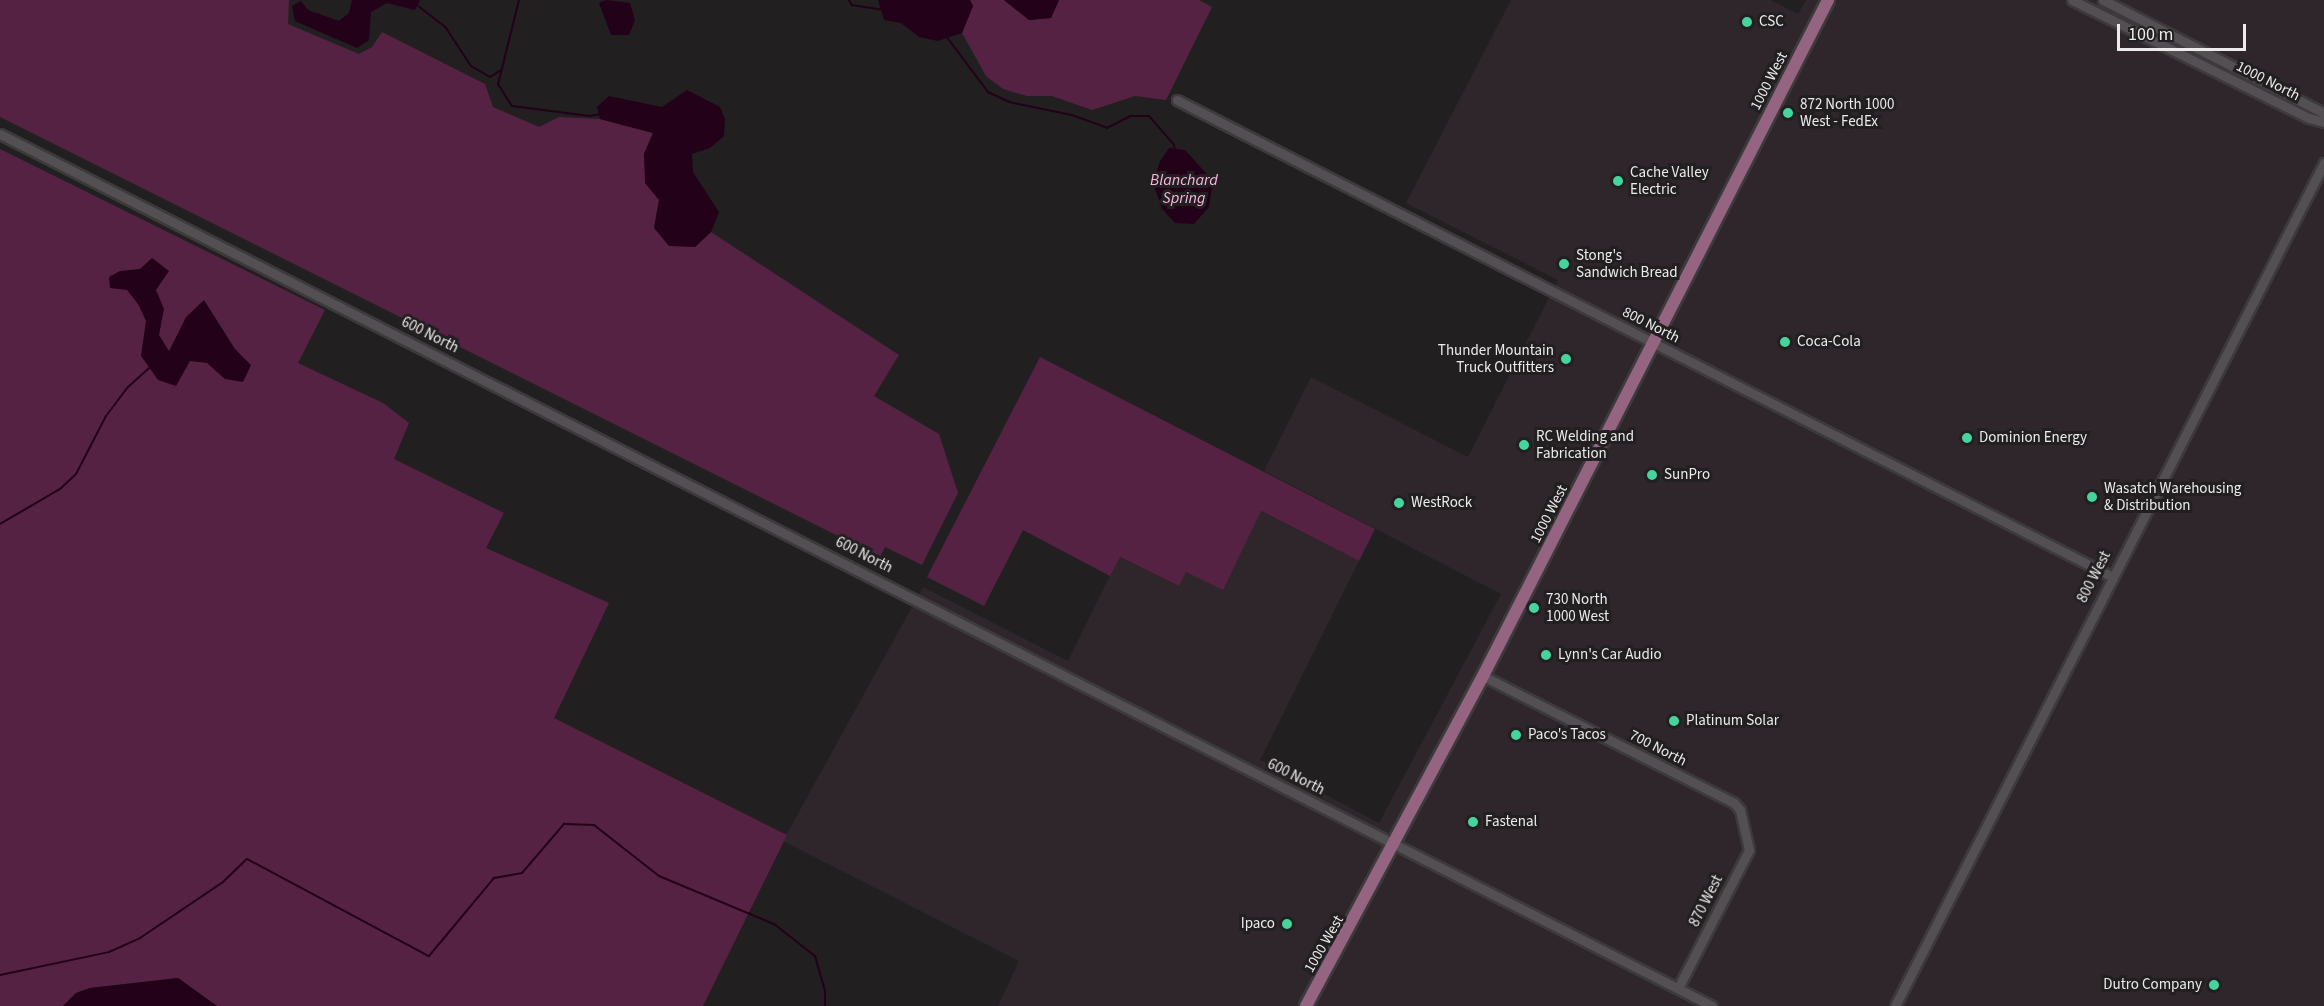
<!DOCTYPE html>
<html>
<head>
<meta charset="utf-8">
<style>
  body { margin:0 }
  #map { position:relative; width:2324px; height:1006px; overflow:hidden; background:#221f21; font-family:"Source Sans 3",sans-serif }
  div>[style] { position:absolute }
  .built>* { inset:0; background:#2f262b }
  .green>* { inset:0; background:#562243 }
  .water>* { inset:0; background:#230118 }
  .stream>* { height:2px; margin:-1px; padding:0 1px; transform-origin:1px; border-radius:1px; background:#230118 }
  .roads { filter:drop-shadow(2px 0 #3d3a3c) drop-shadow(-2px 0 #3d3a3c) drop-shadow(0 2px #3d3a3c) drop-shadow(0 -2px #3d3a3c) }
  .minor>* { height:9px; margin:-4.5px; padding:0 4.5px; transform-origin:4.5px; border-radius:4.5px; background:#534f52 }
  .major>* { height:12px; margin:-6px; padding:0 6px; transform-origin:6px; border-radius:6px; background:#946481 }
  .dots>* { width:16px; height:16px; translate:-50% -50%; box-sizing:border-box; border:3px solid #221f21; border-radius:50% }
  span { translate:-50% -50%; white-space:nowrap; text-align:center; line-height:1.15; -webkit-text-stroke:6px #221f21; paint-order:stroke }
  .poi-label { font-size:15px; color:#eceaeb }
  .left { translate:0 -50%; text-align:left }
  .right { translate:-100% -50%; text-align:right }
  .street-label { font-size:15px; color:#eceaeb }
  .water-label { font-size:16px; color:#fbb5de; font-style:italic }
  .scale { position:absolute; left:2117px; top:24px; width:129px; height:27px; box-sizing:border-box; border:3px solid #eceaeb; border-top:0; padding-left:8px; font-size:18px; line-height:21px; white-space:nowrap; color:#eceaeb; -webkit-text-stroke:4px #221f21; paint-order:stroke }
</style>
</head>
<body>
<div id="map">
  <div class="built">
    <div style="clip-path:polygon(1511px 0,1771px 0,1798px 14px,1806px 0,2324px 0,2324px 1006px,998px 1006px,1019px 961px,783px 841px,923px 587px,1068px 661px,1119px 557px,1179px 586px,1186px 571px,1260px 511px,1359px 561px,1260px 760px,1379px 823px,1501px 594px,1264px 471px,1311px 377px,1468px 457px,1558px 280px,1406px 203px)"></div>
  </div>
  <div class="green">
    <div style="clip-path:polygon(0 0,289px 0,288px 24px,359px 54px,372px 47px,382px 32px,485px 84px,493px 107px,539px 127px,559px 117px,600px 119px,653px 133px,644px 154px,659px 200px,654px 227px,695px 247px,711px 232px,899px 355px,874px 396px,939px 434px,958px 493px,922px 565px,885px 547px,880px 557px,0 117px)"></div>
    <div style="clip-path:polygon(970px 0,1004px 0,1029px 20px,1051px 18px,1059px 0,1199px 0,1212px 7px,1166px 100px,1135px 96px,1092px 110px,1052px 96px,1027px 96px,1003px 89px,986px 76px,962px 33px,973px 6px)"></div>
    <div style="clip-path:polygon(0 149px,325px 310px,298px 363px,383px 403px,409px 423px,394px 459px,504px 513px,486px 548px,609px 603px,554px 718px,787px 835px,703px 1006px,217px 1006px,178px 978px,90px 988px,76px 993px,63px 1006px,0 1006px)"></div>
    <div style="clip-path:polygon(1040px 357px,1375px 529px,1359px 561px,1261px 511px,1223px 590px,1186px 572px,1179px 586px,1120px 557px,1110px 576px,1023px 530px,984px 606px,927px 577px)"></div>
  </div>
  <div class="water">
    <div style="clip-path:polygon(352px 0,420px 0,415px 10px,387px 3px,371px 12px,369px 40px,357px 48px,295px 21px,292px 6px,301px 1px,308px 10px,339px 21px,349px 13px)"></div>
    <div style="clip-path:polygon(606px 0,630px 3px,635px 20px,629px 35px,611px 35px,599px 3px)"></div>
    <div style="clip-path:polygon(878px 0,970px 0,973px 6px,962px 33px,938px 41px,919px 37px,901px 23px,884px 20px)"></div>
    <div style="clip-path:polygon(1004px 0,1059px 0,1051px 18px,1029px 20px)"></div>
    <div style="clip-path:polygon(687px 90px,720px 107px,725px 119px,724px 136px,710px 148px,692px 154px,693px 172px,719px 212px,711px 232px,695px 247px,669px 246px,654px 228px,659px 200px,645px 183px,644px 154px,653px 133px,600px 119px,597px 107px,609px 96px,662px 107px)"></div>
    <div style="clip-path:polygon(1169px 148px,1185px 150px,1213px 181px,1209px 207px,1194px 224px,1175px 223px,1162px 209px,1154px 186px,1159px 163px)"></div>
    <div style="clip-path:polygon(152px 258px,169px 271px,156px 290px,164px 309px,159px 335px,169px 351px,186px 317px,204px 300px,235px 349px,251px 365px,243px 382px,225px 379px,207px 363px,190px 361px,176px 386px,158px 380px,141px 356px,146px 321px,138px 304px,127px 290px,110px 288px,109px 277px,120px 271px,140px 269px)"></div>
    <div style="clip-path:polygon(178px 978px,217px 1006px,63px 1006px,76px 993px,90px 988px)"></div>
  </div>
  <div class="stream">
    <div style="left:519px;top:0;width:87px;rotate:104deg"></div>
    <div style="left:498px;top:84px;width:26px;rotate:58deg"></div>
    <div style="left:512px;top:106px;width:78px;rotate:7.4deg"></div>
    <div style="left:589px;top:116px;width:13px;rotate:-9deg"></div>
    <div style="left:849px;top:0;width:6px;rotate:59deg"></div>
    <div style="left:852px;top:5px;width:31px;rotate:9deg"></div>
    <div style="left:417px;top:5px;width:37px;rotate:38deg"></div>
    <div style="left:446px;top:28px;width:45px;rotate:56.7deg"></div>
    <div style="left:471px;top:66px;width:22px;rotate:30deg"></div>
    <div style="left:490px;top:77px;width:13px;rotate:-32deg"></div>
    <div style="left:946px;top:36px;width:70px;rotate:53.1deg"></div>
    <div style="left:988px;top:92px;width:23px;rotate:25deg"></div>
    <div style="left:1009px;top:102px;width:64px;rotate:11.7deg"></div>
    <div style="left:1072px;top:115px;width:37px;rotate:20deg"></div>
    <div style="left:1107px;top:128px;width:27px;rotate:-27deg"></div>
    <div style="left:1131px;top:116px;width:18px"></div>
    <div style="left:1149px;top:116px;width:38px;rotate:49deg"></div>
    <div style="left:1174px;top:145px;width:7px;rotate:82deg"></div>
    <div style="left:0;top:524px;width:69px;rotate:-30.3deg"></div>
    <div style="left:60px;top:489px;width:22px;rotate:-43deg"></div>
    <div style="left:76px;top:474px;width:65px;rotate:-62.7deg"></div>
    <div style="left:106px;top:416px;width:36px;rotate:-53deg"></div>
    <div style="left:128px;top:387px;width:31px;rotate:-42deg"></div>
    <div style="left:0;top:975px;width:111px;rotate:-11.9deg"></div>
    <div style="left:109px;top:952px;width:34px;rotate:-24deg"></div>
    <div style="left:140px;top:938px;width:100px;rotate:-34deg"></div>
    <div style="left:223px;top:882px;width:33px;rotate:-44deg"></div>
    <div style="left:247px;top:859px;width:206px;rotate:28.1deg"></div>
    <div style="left:429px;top:956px;width:102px;rotate:-50.2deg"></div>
    <div style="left:494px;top:878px;width:28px;rotate:-10deg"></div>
    <div style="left:522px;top:873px;width:65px;rotate:-49.4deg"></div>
    <div style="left:564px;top:824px;width:30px;rotate:2deg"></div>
    <div style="left:594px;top:825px;width:83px;rotate:38.1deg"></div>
    <div style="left:659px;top:876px;width:125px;rotate:22.7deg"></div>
    <div style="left:774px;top:924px;width:52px;rotate:38deg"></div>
    <div style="left:815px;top:956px;width:36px;rotate:74deg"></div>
    <div style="left:825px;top:991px;width:15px;rotate:90deg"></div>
  </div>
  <div class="roads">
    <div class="minor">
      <div style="left:2072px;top:0;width:265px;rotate:26.5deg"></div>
      <div style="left:2309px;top:118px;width:16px;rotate:15deg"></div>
      <div style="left:2103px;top:0;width:248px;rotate:27.1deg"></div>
      <div style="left:1177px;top:100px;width:1048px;rotate:27.01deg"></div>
      <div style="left:0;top:134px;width:1921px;rotate:26.99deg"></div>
      <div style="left:1483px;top:676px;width:281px;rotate:26.8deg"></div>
      <div style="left:1734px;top:803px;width:9px;rotate:49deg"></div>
      <div style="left:1740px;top:810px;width:41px;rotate:77.3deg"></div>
      <div style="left:1749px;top:850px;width:155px;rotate:117.2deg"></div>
      <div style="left:1895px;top:1006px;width:946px;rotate:-63.03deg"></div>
    </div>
    <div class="major">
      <div style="left:1306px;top:1006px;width:374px;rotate:-61.8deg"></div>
      <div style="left:1483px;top:676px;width:759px;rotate:-62.96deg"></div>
    </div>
  </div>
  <div class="dots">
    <div style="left:1747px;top:22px;background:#46d49e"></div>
    <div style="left:1788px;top:113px;background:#46d49e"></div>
    <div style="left:1618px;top:181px;background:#46d49e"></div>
    <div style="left:1564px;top:264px;background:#46d49e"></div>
    <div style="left:1785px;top:342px;background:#46d49e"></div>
    <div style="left:1566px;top:359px;background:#46d49e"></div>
    <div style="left:1967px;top:438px;background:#46d49e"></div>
    <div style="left:1524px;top:445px;background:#46d49e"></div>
    <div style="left:1652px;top:475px;background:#46d49e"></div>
    <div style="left:2092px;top:497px;background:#46d49e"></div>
    <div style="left:1399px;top:503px;background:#46d49e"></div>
    <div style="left:1534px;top:608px;background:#46d49e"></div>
    <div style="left:1546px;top:655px;background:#46d49e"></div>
    <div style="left:1674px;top:721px;background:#46d49e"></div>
    <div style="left:1516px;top:735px;background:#46d49e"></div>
    <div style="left:1473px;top:822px;background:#46d49e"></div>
    <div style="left:1287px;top:924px;background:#46d49e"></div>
    <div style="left:2214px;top:985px;background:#46d49e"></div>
  </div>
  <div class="poi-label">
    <span class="left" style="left:1759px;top:22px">CSC</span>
    <span class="left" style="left:1800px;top:113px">872 North 1000<br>West - FedEx</span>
    <span class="left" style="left:1630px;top:181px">Cache Valley<br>Electric</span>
    <span class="left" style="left:1576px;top:264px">Stong's<br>Sandwich Bread</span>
    <span class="left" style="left:1797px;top:342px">Coca-Cola</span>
    <span class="right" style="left:1554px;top:359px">Thunder Mountain<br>Truck Outfitters</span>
    <span class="left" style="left:1536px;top:445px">RC Welding and<br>Fabrication</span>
    <span class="left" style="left:1979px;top:438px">Dominion Energy</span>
    <span class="left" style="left:1664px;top:475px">SunPro</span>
    <span class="left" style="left:2104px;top:497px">Wasatch Warehousing<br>&amp; Distribution</span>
    <span class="left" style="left:1411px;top:503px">WestRock</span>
    <span class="left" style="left:1546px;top:608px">730 North<br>1000 West</span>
    <span class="left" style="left:1558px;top:655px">Lynn's Car Audio</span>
    <span class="left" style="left:1686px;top:721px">Platinum Solar</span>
    <span class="left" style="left:1528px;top:735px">Paco's Tacos</span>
    <span class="left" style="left:1485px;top:822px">Fastenal</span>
    <span class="right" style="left:1275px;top:924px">Ipaco</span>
    <span class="right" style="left:2202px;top:985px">Dutro Company</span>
  </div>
  <div class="street-label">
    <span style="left:1769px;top:81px;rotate:-63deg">1000 West</span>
    <span style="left:2268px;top:81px;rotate:27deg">1000 North</span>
    <span style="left:1651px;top:325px;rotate:27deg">800 North</span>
    <span style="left:430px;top:335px;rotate:27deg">600 North</span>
    <span style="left:1549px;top:514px;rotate:-63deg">1000 West</span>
    <span style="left:864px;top:555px;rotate:27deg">600 North</span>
    <span style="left:2094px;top:577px;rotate:-63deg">800 West</span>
    <span style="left:1658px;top:748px;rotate:27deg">700 North</span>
    <span style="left:1296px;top:777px;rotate:27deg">600 North</span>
    <span style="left:1706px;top:901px;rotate:-63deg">870 West</span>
    <span style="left:1324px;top:944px;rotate:-60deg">1000 West</span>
  </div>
  <div class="water-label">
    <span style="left:1184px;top:189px">Blanchard<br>Spring</span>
  </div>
  <div class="scale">100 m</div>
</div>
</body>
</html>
